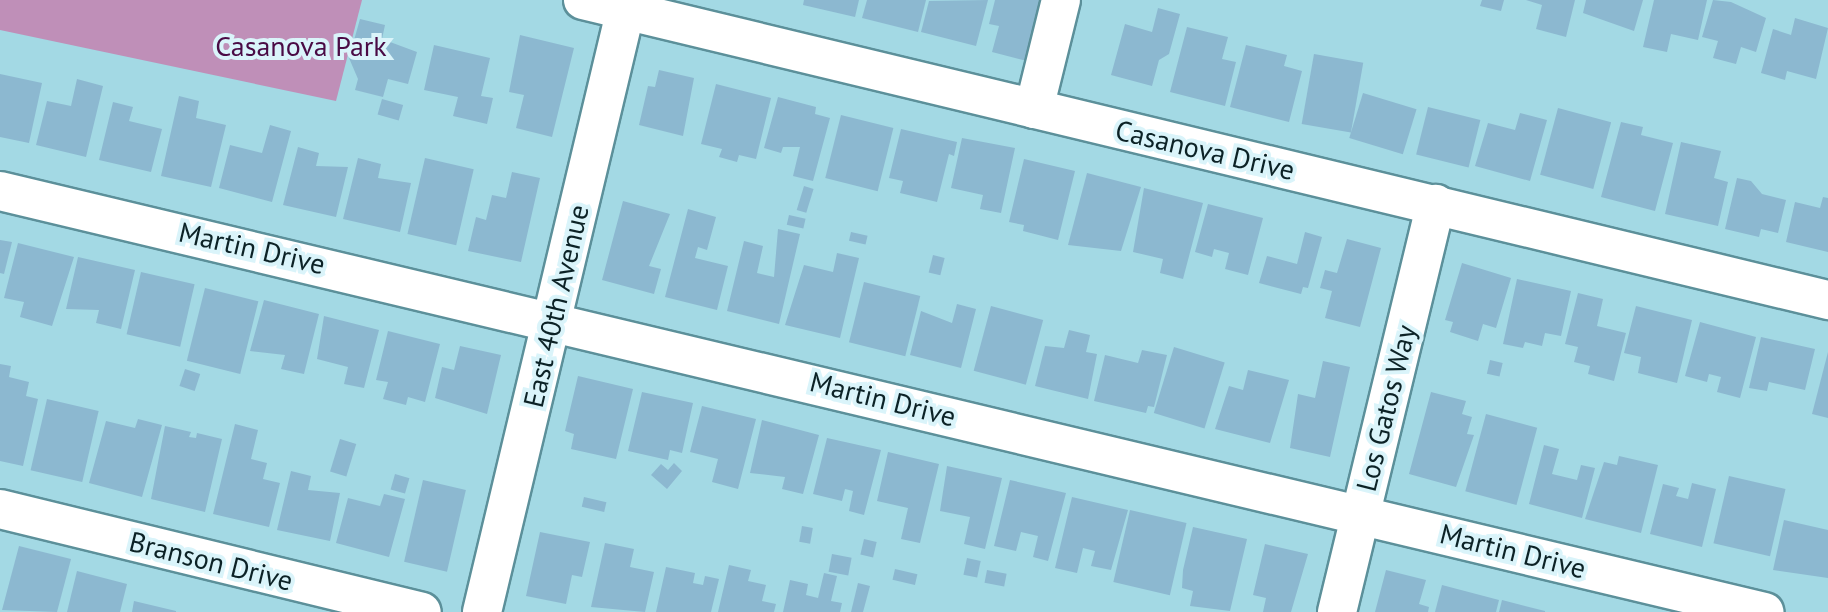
<!DOCTYPE html>
<html>
<head>
<meta charset="utf-8">
<style>
  body { margin:0 }
  #map { position:relative; width:1828px; height:612px; overflow:hidden; background:#a3d9e4; font-family:"PT Sans",sans-serif }
  div>[style] { position:absolute }
  .green>* { inset:0; background:#bf8fb8 }
  .building>* { inset:0; background:#8cb8d0; transform-origin:0 0 }
  .roads { filter:drop-shadow(2px 0 #5c909a) drop-shadow(-2px 0 #5c909a) drop-shadow(0 2px #5c909a) drop-shadow(0 -2px #5c909a) }
  .minor>* { height:38px; margin:-19px; padding:0 19px; transform-origin:19px; border-radius:19px; background:#fff }
  span { translate:-50% -50%; white-space:nowrap; text-align:center; line-height:1.15; -webkit-text-stroke:8px #daf4fa; paint-order:stroke }
  .park-label { font-size:28px; color:#4a0b45 }
  .street-label { font-size:28px; color:#0c2226 }
</style>
</head>
<body>
<div id="map">
  <div class="green">
    <div style="clip-path:polygon(0 0,362px 0,336px 101px,0 30px)"></div>
  </div>
  <div class="building">
    <div style="clip-path:polygon(804px 0,859px 0,855px 17px,803px 5px)"></div>
    <div style="clip-path:polygon(867px 0,926px 0,918px 32px,862px 18px)"></div>
    <div style="clip-path:polygon(988px 0,976px 46px,921px 32px,929px 1px)"></div>
    <div style="clip-path:polygon(995px 0,1048px 0,1031px 62px,992px 52px,999px 26px,989px 24px)"></div>
    <div style="clip-path:polygon(1482px 0,1504px 0,1501px 11px,1480px 6px)"></div>
    <div style="clip-path:polygon(1526px 0,1575px 0,1566px 37px,1536px 29px,1542px 5px)"></div>
    <div style="clip-path:polygon(1586px 0,1643px 0,1634px 31px,1583px 13px)"></div>
    <div style="clip-path:polygon(1654px 0,1707px 0,1698px 40px,1671px 34px,1667px 52px,1643px 47px)"></div>
    <div style="clip-path:polygon(1713px 0,1731px 2px,1766px 18px,1756px 52px,1741px 47px,1736px 64px,1713px 58px,1718px 41px,1702px 37px)"></div>
    <div style="clip-path:polygon(1158px 8px,1180px 14px,1169px 54px,1159px 60px,1152px 86px,1111px 75px,1125px 24px,1152px 32px)"></div>
    <div style="clip-path:polygon(1795px 18px,1828px 28px,1816px 79px,1787px 71px,1785px 80px,1761px 73px,1773px 29px,1791px 35px)"></div>
    <div style="clip-path:polygon(360px 19px,385px 25px,382px 39px,417px 52px,408px 84px,388px 79px,383px 97px,355px 90px,358px 79px,349px 58px)"></div>
    <div style="clip-path:polygon(1187px 27px,1228px 37px,1222px 59px,1236px 62px,1225px 106px,1170px 92px)"></div>
    <div style="clip-path:polygon(520px 35px,574px 48px,552px 137px,516px 128px,524px 95px,509px 92px)"></div>
    <div style="clip-path:polygon(434px 45px,490px 58px,481px 96px,493px 98px,487px 124px,453px 116px,458px 97px,424px 90px)"></div>
    <div style="clip-path:polygon(1246px 45px,1287px 55px,1284px 66px,1302px 71px,1289px 122px,1230px 107px)"></div>
    <div style="left:1314px;top:54px;width:50px;height:71px;rotate:10deg"></div>
    <div style="clip-path:polygon(659px 70px,694px 78px,683px 136px,639px 125px,648px 86px,655px 87px)"></div>
    <div style="clip-path:polygon(0 74px,42px 83px,29px 143px,0 137px)"></div>
    <div style="clip-path:polygon(77px 79px,103px 86px,86px 157px,36px 145px,47px 101px,71px 106px)"></div>
    <div style="clip-path:polygon(716px 84px,771px 98px,756px 159px,739px 155px,737px 162px,719px 157px,722px 149px,701px 144px)"></div>
    <div style="left:1363px;top:93px;width:56px;height:47px;rotate:17deg"></div>
    <div style="clip-path:polygon(179px 96px,199px 101px,196px 118px,226px 125px,211px 187px,161px 176px)"></div>
    <div style="clip-path:polygon(778px 97px,816px 107px,815px 114px,830px 118px,813px 181px,793px 176px,800px 147px,783px 147px,781px 153px,764px 148px)"></div>
    <div style="left:382px;top:99px;width:22px;height:16px;rotate:16deg"></div>
    <div style="clip-path:polygon(113px 102px,133px 107px,129px 121px,162px 129px,151px 172px,99px 160px)"></div>
    <div style="left:1428px;top:107px;width:54px;height:49px;rotate:14deg"></div>
    <div style="left:1558px;top:108px;width:55px;height:69px;rotate:15deg"></div>
    <div style="clip-path:polygon(1520px 113px,1547px 120px,1530px 181px,1475px 166px,1488px 123px,1515px 130px)"></div>
    <div style="left:841px;top:115px;width:54px;height:65px;rotate:14deg"></div>
    <div style="clip-path:polygon(1621px 122px,1643px 127px,1641px 135px,1673px 143px,1655px 211px,1601px 197px)"></div>
    <div style="clip-path:polygon(270px 125px,291px 131px,272px 202px,219px 188px,230px 145px,262px 153px)"></div>
    <div style="clip-path:polygon(901px 129px,957px 142px,954px 156px,949px 154px,937px 202px,900px 193px,903px 181px,889px 178px)"></div>
    <div style="clip-path:polygon(962px 138px,1015px 148px,1001px 213px,980px 209px,983px 195px,951px 188px)"></div>
    <div style="clip-path:polygon(1681px 142px,1721px 151px,1714px 178px,1728px 182px,1718px 226px,1665px 214px)"></div>
    <div style="clip-path:polygon(298px 147px,319px 153px,316px 166px,348px 167px,336px 217px,283px 205px)"></div>
    <div style="clip-path:polygon(358px 158px,381px 164px,378px 178px,411px 183px,400px 232px,343px 219px)"></div>
    <div style="left:425px;top:158px;width:50px;height:78px;rotate:13deg"></div>
    <div style="clip-path:polygon(1024px 159px,1075px 171px,1058px 240px,1023px 231px,1024px 225px,1009px 222px)"></div>
    <div style="clip-path:polygon(512px 172px,540px 178px,521px 262px,468px 251px,476px 217px,486px 220px,492px 195px,506px 198px)"></div>
    <div style="clip-path:polygon(1087px 173px,1141px 187px,1121px 251px,1068px 245px)"></div>
    <div style="clip-path:polygon(1737px 178px,1751px 181px,1762px 194px,1786px 200px,1778px 233px,1761px 229px,1759px 237px,1725px 229px)"></div>
    <div style="left:804px;top:186px;width:10px;height:25px;rotate:17deg"></div>
    <div style="clip-path:polygon(1144px 188px,1203px 203px,1183px 279px,1160px 273px,1163px 259px,1133px 252px)"></div>
    <div style="clip-path:polygon(1823px 197px,1828px 198px,1828px 252px,1786px 242px,1795px 202px,1820px 208px)"></div>
    <div style="clip-path:polygon(623px 201px,670px 214px,649px 266px,661px 269px,654px 294px,602px 280px)"></div>
    <div style="clip-path:polygon(1208px 204px,1263px 218px,1248px 275px,1225px 269px,1229px 253px,1214px 249px,1212px 257px,1195px 252px)"></div>
    <div style="clip-path:polygon(688px 209px,716px 217px,707px 250px,698px 247px,695px 258px,728px 266px,717px 310px,665px 297px)"></div>
    <div style="left:789px;top:215px;width:17px;height:10px;rotate:13deg"></div>
    <div style="clip-path:polygon(778px 229px,800px 234px,779px 324px,727px 311px,744px 241px,763px 246px,757px 273px,774px 277px)"></div>
    <div style="left:851px;top:232px;width:17px;height:9px;rotate:13deg"></div>
    <div style="clip-path:polygon(1305px 232px,1322px 237px,1308px 288px,1303px 287px,1301px 294px,1259px 283px,1267px 256px,1297px 264px)"></div>
    <div style="clip-path:polygon(1347px 239px,1381px 248px,1360px 327px,1325px 318px,1332px 291px,1320px 288px,1325px 270px,1337px 273px)"></div>
    <div style="clip-path:polygon(0 240px,12px 242px,4px 274px,0 273px)"></div>
    <div style="clip-path:polygon(18px 243px,74px 257px,52px 326px,20px 317px,24px 302px,4px 298px)"></div>
    <div style="clip-path:polygon(837px 253px,859px 258px,840px 338px,785px 325px,804px 265px,833px 272px)"></div>
    <div style="left:933px;top:255px;width:12px;height:18px;rotate:14deg"></div>
    <div style="clip-path:polygon(78px 257px,135px 270px,121px 329px,96px 323px,99px 310px,66px 309px)"></div>
    <div style="clip-path:polygon(1462px 263px,1511px 278px,1496px 328px,1483px 324px,1478px 341px,1450px 332px,1453px 322px,1445px 320px)"></div>
    <div style="left:141px;top:272px;width:55px;height:64px;rotate:13deg"></div>
    <div style="clip-path:polygon(1517px 279px,1571px 291px,1561px 336px,1545px 333px,1542px 346px,1525px 342px,1523px 348px,1503px 344px)"></div>
    <div style="left:864px;top:282px;width:58px;height:62px;rotate:14deg"></div>
    <div style="left:205px;top:288px;width:55px;height:75px;rotate:14deg"></div>
    <div style="clip-path:polygon(1578px 293px,1603px 299px,1597px 326px,1626px 333px,1614px 381px,1588px 374px,1590px 366px,1574px 362px,1578px 347px,1565px 344px)"></div>
    <div style="clip-path:polygon(264px 300px,319px 314px,304px 374px,281px 369px,285px 355px,250px 351px)"></div>
    <div style="clip-path:polygon(957px 304px,976px 309px,961px 368px,910px 355px,921px 311px,952px 323px)"></div>
    <div style="left:991px;top:306px;width:54px;height:67px;rotate:15deg"></div>
    <div style="clip-path:polygon(1636px 306px,1692px 320px,1677px 383px,1638px 373px,1641px 357px,1624px 353px)"></div>
    <div style="clip-path:polygon(324px 316px,379px 330px,364px 388px,344px 384px,348px 367px,317px 359px)"></div>
    <div style="clip-path:polygon(1700px 322px,1756px 337px,1740px 398px,1717px 392px,1721px 377px,1709px 374px,1707px 382px,1685px 376px)"></div>
    <div style="clip-path:polygon(1069px 330px,1090px 335px,1086px 352px,1097px 354px,1088px 399px,1035px 386px,1045px 346px,1064px 348px)"></div>
    <div style="clip-path:polygon(388px 331px,440px 344px,425px 402px,408px 397px,406px 405px,383px 399px,388px 382px,376px 380px)"></div>
    <div style="clip-path:polygon(1761px 337px,1815px 349px,1805px 390px,1769px 382px,1767px 391px,1749px 388px)"></div>
    <div style="clip-path:polygon(460px 346px,501px 355px,487px 414px,435px 398px,442px 367px,454px 370px)"></div>
    <div style="left:1174px;top:347px;width:53px;height:69px;rotate:17deg"></div>
    <div style="clip-path:polygon(1142px 350px,1167px 355px,1154px 407px,1148px 406px,1146px 413px,1094px 401px,1105px 355px,1138px 363px)"></div>
    <div style="clip-path:polygon(1828px 352px,1828px 418px,1812px 414px)"></div>
    <div style="left:1490px;top:360px;width:13px;height:14px;rotate:13deg"></div>
    <div style="clip-path:polygon(1323px 361px,1350px 367px,1330px 457px,1290px 448px,1298px 394px,1315px 398px)"></div>
    <div style="clip-path:polygon(0 364px,11px 366px,9px 377px,29px 382px,26px 396px,38px 399px,23px 466px,0 461px)"></div>
    <div style="left:185px;top:369px;width:16px;height:18px;rotate:18deg"></div>
    <div style="clip-path:polygon(1248px 370px,1289px 380px,1270px 443px,1215px 429px,1229px 386px,1243px 390px)"></div>
    <div style="clip-path:polygon(578px 376px,633px 389px,616px 459px,571px 449px,574px 434px,565px 431px)"></div>
    <div style="clip-path:polygon(642px 392px,693px 403px,682px 453px,670px 450px,668px 460px,628px 451px)"></div>
    <div style="clip-path:polygon(1431px 392px,1466px 401px,1462px 414px,1472px 417px,1467px 434px,1474px 435px,1456px 487px,1409px 474px)"></div>
    <div style="left:47px;top:399px;width:53px;height:73px;rotate:13deg"></div>
    <div style="clip-path:polygon(702px 406px,756px 419px,738px 489px,712px 482px,718px 459px,690px 452px)"></div>
    <div style="left:1486px;top:414px;width:53px;height:80px;rotate:15deg"></div>
    <div style="clip-path:polygon(138px 419px,162px 425px,142px 497px,89px 483px,106px 421px,135px 428px)"></div>
    <div style="clip-path:polygon(762px 420px,819px 435px,803px 494px,782px 489px,785px 477px,750px 473px)"></div>
    <div style="clip-path:polygon(235px 424px,258px 430px,251px 459px,267px 463px,263px 479px,280px 483px,269px 527px,213px 514px)"></div>
    <div style="clip-path:polygon(165px 426px,191px 432px,189px 437px,196px 438px,197px 433px,222px 439px,205px 512px,151px 499px)"></div>
    <div style="clip-path:polygon(827px 438px,881px 450px,864px 515px,849px 511px,853px 491px,845px 489px,842px 501px,813px 494px)"></div>
    <div style="left:340px;top:439px;width:17px;height:34px;rotate:17deg"></div>
    <div style="clip-path:polygon(1544px 445px,1559px 449px,1552px 474px,1577px 480px,1581px 465px,1595px 468px,1582px 518px,1529px 504px)"></div>
    <div style="clip-path:polygon(888px 452px,939px 464px,920px 543px,901px 539px,908px 508px,877px 501px)"></div>
    <div style="clip-path:polygon(1619px 456px,1658px 465px,1641px 533px,1585px 519px,1604px 462px,1617px 465px)"></div>
    <div style="clip-path:polygon(674px 463px,682px 471px,667px 489px,651px 475px,661px 464px,668px 470px)"></div>
    <div style="clip-path:polygon(947px 466px,1002px 478px,985px 549px,964px 544px,970px 517px,940px 511px)"></div>
    <div style="clip-path:polygon(291px 471px,311px 476px,308px 490px,340px 493px,330px 541px,277px 530px)"></div>
    <div style="left:395px;top:474px;width:15px;height:16px;rotate:16deg"></div>
    <div style="left:1729px;top:476px;width:58px;height:69px;rotate:13deg"></div>
    <div style="left:423px;top:480px;width:44px;height:84px;rotate:13deg"></div>
    <div style="clip-path:polygon(1010px 480px,1066px 493px,1048px 561px,1033px 557px,1038px 536px,1021px 532px,1016px 551px,994px 546px)"></div>
    <div style="clip-path:polygon(1692px 483px,1716px 489px,1702px 547px,1650px 534px,1663px 484px,1679px 488px,1676px 496px,1688px 499px)"></div>
    <div style="clip-path:polygon(384px 494px,405px 499px,389px 557px,336px 543px,348px 498px,380px 506px)"></div>
    <div style="left:584px;top:497px;width:23px;height:10px;rotate:13deg"></div>
    <div style="clip-path:polygon(1072px 497px,1128px 510px,1111px 570px,1091px 566px,1095px 551px,1083px 548px,1077px 573px,1055px 568px)"></div>
    <div style="left:1130px;top:510px;width:58px;height:74px;rotate:13deg"></div>
    <div style="clip-path:polygon(1784px 520px,1828px 530px,1828px 578px,1773px 570px)"></div>
    <div style="left:802px;top:526px;width:11px;height:16px;rotate:10deg"></div>
    <div style="clip-path:polygon(1193px 527px,1247px 539px,1230px 611px,1190px 606px,1193px 591px,1182px 588px,1183px 570px)"></div>
    <div style="clip-path:polygon(540px 532px,590px 542px,582px 577px,572px 575px,566px 604px,526px 596px)"></div>
    <div style="left:864px;top:539px;width:13px;height:16px;rotate:13deg"></div>
    <div style="clip-path:polygon(605px 543px,634px 549px,630px 567px,654px 572px,645px 612px,591px 607px)"></div>
    <div style="clip-path:polygon(1265px 544px,1308px 554px,1291px 612px,1263px 612px,1266px 598px,1253px 595px)"></div>
    <div style="clip-path:polygon(19px 546px,71px 559px,57px 612px,2px 610px)"></div>
    <div style="left:832px;top:554px;width:20px;height:18px;rotate:11deg"></div>
    <div style="left:967px;top:558px;width:14px;height:17px;rotate:12deg"></div>
    <div style="clip-path:polygon(729px 565px,751px 570px,748px 581px,766px 585px,762px 601px,776px 604px,774px 612px,718px 612px)"></div>
    <div style="clip-path:polygon(666px 567px,695px 573px,693px 583px,703px 585px,705px 576px,719px 579px,711px 612px,656px 612px)"></div>
    <div style="left:895px;top:569px;width:23px;height:11px;rotate:13deg"></div>
    <div style="left:987px;top:570px;width:20px;height:13px;rotate:11deg"></div>
    <div style="clip-path:polygon(1386px 570px,1426px 580px,1419px 604px,1429px 607px,1428px 612px,1375px 612px)"></div>
    <div style="clip-path:polygon(77px 571px,127px 584px,120px 612px,67px 612px)"></div>
    <div style="clip-path:polygon(824px 573px,837px 576px,831px 601px,842px 603px,840px 612px,783px 612px,790px 580px,808px 584px,806px 595px,818px 598px)"></div>
    <div style="clip-path:polygon(858px 583px,870px 586px,863px 612px,851px 612px)"></div>
    <div style="clip-path:polygon(1442px 585px,1499px 600px,1496px 612px,1435px 612px)"></div>
    <div style="clip-path:polygon(1502px 600px,1545px 611px,1545px 612px,1499px 612px)"></div>
    <div style="clip-path:polygon(134px 601px,176px 611px,176px 612px,132px 612px)"></div>
  </div>
  <div class="roads">
    <div class="minor">
      <div style="left:583px;top:0;width:1281px;rotate:13.55deg"></div>
      <div style="left:1034px;top:109px;width:112px;rotate:-76.1deg"></div>
      <div style="left:0;top:191px;width:1814px;rotate:13.42deg"></div>
      <div style="left:0;top:509px;width:434px;rotate:13.7deg"></div>
      <div style="left:482px;top:612px;width:629px;rotate:-76.58deg"></div>
      <div style="left:1337px;top:612px;width:420px;rotate:-76.4deg"></div>
    </div>
  </div>
  <div class="park-label">
    <span style="left:301px;top:46px">Casanova Park</span>
  </div>
  <div class="street-label">
    <span style="left:1205px;top:150px;rotate:13deg">Casanova Drive</span>
    <span style="left:252px;top:248px;rotate:13deg">Martin Drive</span>
    <span style="left:556px;top:306px;rotate:-77deg">East 40th Avenue</span>
    <span style="left:883px;top:399px;rotate:14deg">Martin Drive</span>
    <span style="left:1386px;top:408px;rotate:-76deg">Los Gatos Way</span>
    <span style="left:1513px;top:551px;rotate:14deg">Martin Drive</span>
    <span style="left:211px;top:561px;rotate:14deg">Branson Drive</span>
  </div>
</div>
</body>
</html>
